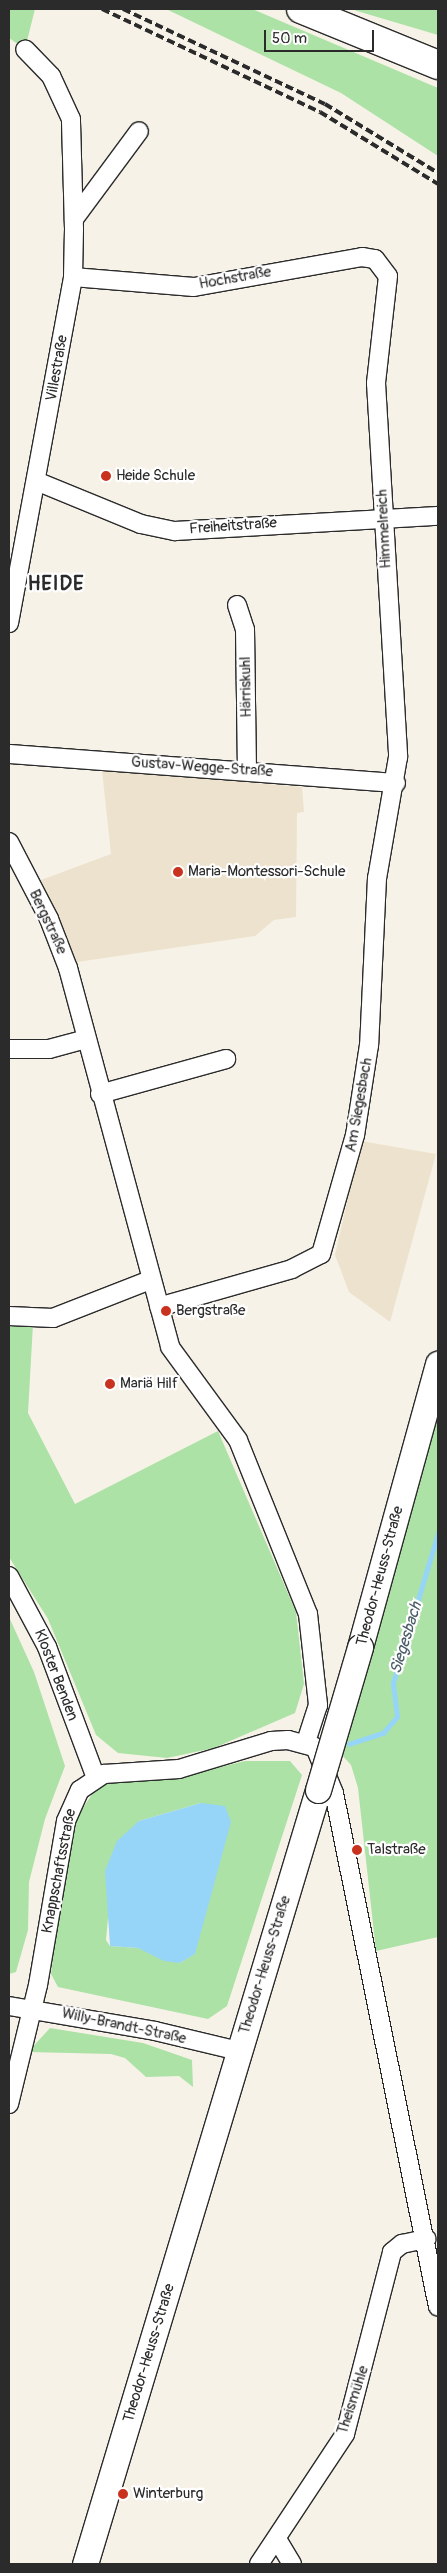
<!DOCTYPE html>
<html>
<head>
<meta charset="utf-8">
<style>
  body { margin:0 }
  #map { position:relative; width:447px; height:2573px; overflow:hidden; background:#f7f2e8; font-family:Pangolin,sans-serif }
  div>[style] { position:absolute }
  .built>* { inset:0; background:#ede2cd }
  .green>* { inset:0; background:#ace2a5 }
  .water>* { inset:0; background:#96d5f8 }
  .stream>* { height:4.5px; margin:-2.25px; padding:0 2.25px; transform-origin:2.25px; border-radius:2.25px; background:#96d5f8 }
  .roads { filter:drop-shadow(1px 0 #2b2b2b) drop-shadow(-1px 0 #2b2b2b) drop-shadow(0 1px #2b2b2b) drop-shadow(0 -1px #2b2b2b) }
  .street>* { height:18px; margin:-9px; padding:0 9px; transform-origin:9px; border-radius:9px; background:#fff }
  .secondary>* { height:25px; margin:-12.5px; padding:0 12.5px; transform-origin:12.5px; border-radius:12.5px; background:#fff }
  .primary>* { height:28px; margin:-14px; padding:0 14px; transform-origin:14px; border-radius:14px; background:#fff }
  .rail>* { height:4px; margin-top:-2px; transform-origin:0; background:repeating-linear-gradient(90deg,#2b2b2b 0 8px,transparent 0 12px) }
  .bridges { filter:drop-shadow(1px 0 #2b2b2b) drop-shadow(-1px 0 #2b2b2b) drop-shadow(0 1px #2b2b2b) drop-shadow(0 -1px #2b2b2b) }
  .secondary-bridge>* { height:25px; margin:-12.5px; padding:0 12.5px; transform-origin:12.5px; border-radius:12.5px; background:#fff }
  .dots>* { width:14px; height:14px; translate:-50% -50%; box-sizing:border-box; border:2px solid #fff; border-radius:50% }
  span { translate:-50% -50%; white-space:nowrap; text-align:center; line-height:1.15; -webkit-text-stroke:4.5px #fff; paint-order:stroke }
  .street-label { font-size:15px; color:#2b2b2b }
  .poi-label { font-size:15px; color:#2b2b2b }
  .left { translate:0 -50%; text-align:left }
  .water-label { font-size:16px; color:#4b5e68; font-style:italic }
  .district-label { font-size:20px; color:#2b2b2b; font-weight:700; letter-spacing:1px }
  .frame { position:absolute; inset:0; border:10px solid #2b2b2b; pointer-events:none }
  .scale { position:absolute; left:264px; top:30px; width:110px; height:22px; box-sizing:border-box; border:2px solid #2b2b2b; border-top:0; padding-left:6px; font-size:15px; line-height:18px; white-space:nowrap; color:#2b2b2b; -webkit-text-stroke:4px #fff; paint-order:stroke }
</style>
</head>
<body>
<div id="map">
  <div class="built">
    <div style="clip-path:polygon(102px 770px,302px 787px,304px 812px,297px 813px,296px 917px,274px 920px,255px 936px,77px 962px,41px 880px,111px 854px)"></div>
    <div style="clip-path:polygon(361px 1141px,436px 1154px,390px 1322px,349px 1292px,335px 1255px)"></div>
  </div>
  <div class="green">
    <div style="clip-path:polygon(9px 9px,35px 9px,25px 49px,9px 38px)"></div>
    <div style="clip-path:polygon(166px 9px,252px 9px,438px 88px,438px 156px,341px 93px)"></div>
    <div style="clip-path:polygon(352px 9px,438px 9px,438px 35px,357px 11px)"></div>
    <div style="clip-path:polygon(9px 1322px,33px 1324px,28px 1413px,75px 1504px,218px 1431px,296px 1612px,304px 1684px,295px 1713px,214px 1748px,167px 1758px,118px 1753px,96px 1735px,48px 1619px,9px 1557px)"></div>
    <div style="clip-path:polygon(438px 1364px,438px 1937px,376px 1951px,358px 1788px,351px 1765px,332px 1744px)"></div>
    <div style="clip-path:polygon(9px 1617px,34px 1672px,65px 1766px,45px 1819px,29px 1882px,28px 1930px,16px 1972px,9px 1974px)"></div>
    <div style="clip-path:polygon(evenodd,245px 1761px,290px 1761px,302px 1775px,227px 2006px,208px 2019px,58px 1987px,51px 1974px,59px 1904px,76px 1818px,97px 1787px,118px 1781px,177px 1778px,245px 1761px,201px 1803px,194px 1954px,180px 1963px,138px 1948px,110px 1946px,106px 1940px,110px 1897px,139px 1821px,201px 1803px)"></div>
    <div style="clip-path:polygon(50px 2028px,143px 2043px,192px 2060px,193px 2087px,179px 2076px,146px 2077px,125px 2058px,111px 2054px,28px 2052px)"></div>
  </div>
  <div class="water">
    <div style="clip-path:polygon(201px 1803px,225px 1806px,231px 1822px,195px 1954px,180px 1963px,164px 1961px,138px 1948px,110px 1946px,105px 1871px,117px 1841px,139px 1821px)"></div>
  </div>
  <div class="stream">
    <div style="left:349px;top:1744px;width:36px;rotate:-18deg"></div>
    <div style="left:383px;top:1733px;width:21px;rotate:-49deg"></div>
    <div style="left:397px;top:1717px;width:34px;rotate:-97deg"></div>
    <div style="left:393px;top:1683px;width:157px;rotate:-73.3deg"></div>
  </div>
  <div class="roads">
    <div class="street">
      <div style="left:74px;top:219px;width:109px;rotate:-53.5deg"></div>
      <div style="left:73px;top:277px;width:121px;rotate:4.7deg"></div>
      <div style="left:194px;top:287px;width:171px;rotate:-10.1deg"></div>
      <div style="left:362px;top:257px;width:13px;rotate:9deg"></div>
      <div style="left:375px;top:259px;width:21px;rotate:53deg"></div>
      <div style="left:388px;top:276px;width:108px;rotate:96.4deg"></div>
      <div style="left:376px;top:383px;width:375px;rotate:86.6deg"></div>
      <div style="left:398px;top:757px;width:123px;rotate:99.8deg"></div>
      <div style="left:377px;top:878px;width:167px;rotate:92.7deg"></div>
      <div style="left:369px;top:1045px;width:91px;rotate:98.8deg"></div>
      <div style="left:355px;top:1135px;width:124px;rotate:105.9deg"></div>
      <div style="left:321px;top:1254px;width:33px;rotate:153deg"></div>
      <div style="left:292px;top:1269px;width:138px;rotate:164.1deg"></div>
      <div style="left:36px;top:481px;width:113px;rotate:22.3deg"></div>
      <div style="left:141px;top:524px;width:35px;rotate:12deg"></div>
      <div style="left:175px;top:531px;width:263px;rotate:-3.3deg"></div>
      <div style="left:237px;top:605px;width:25px;rotate:72deg"></div>
      <div style="left:245px;top:629px;width:140px;rotate:89.2deg"></div>
      <div style="left:9px;top:623px;width:352px;rotate:-79.5deg"></div>
      <div style="left:73px;top:277px;width:48px;rotate:-88.8deg"></div>
      <div style="left:74px;top:229px;width:110px;rotate:-91.6deg"></div>
      <div style="left:71px;top:119px;width:47px;rotate:-114.9deg"></div>
      <div style="left:51px;top:76px;width:37px;rotate:-134deg"></div>
      <div style="left:9px;top:754px;width:388px;rotate:4.3deg"></div>
      <div style="left:9px;top:842px;width:87px;rotate:62.5deg"></div>
      <div style="left:49px;top:919px;width:53px;rotate:68.8deg"></div>
      <div style="left:68px;top:968px;width:392px;rotate:74.9deg"></div>
      <div style="left:170px;top:1347px;width:115px;rotate:53.8deg"></div>
      <div style="left:238px;top:1440px;width:188px;rotate:68.1deg"></div>
      <div style="left:308px;top:1614px;width:92px;rotate:83.7deg"></div>
      <div style="left:318px;top:1705px;width:40px;rotate:108deg"></div>
      <div style="left:9px;top:1049px;width:40px"></div>
      <div style="left:49px;top:1049px;width:38px;rotate:-15deg"></div>
      <div style="left:100px;top:1094px;width:131px;rotate:-15.5deg"></div>
      <div style="left:9px;top:1316px;width:44px;rotate:2.6deg"></div>
      <div style="left:53px;top:1318px;width:104px;rotate:-21.4deg"></div>
      <div style="left:9px;top:1576px;width:81px;rotate:61.8deg"></div>
      <div style="left:47px;top:1647px;width:140px;rotate:69.5deg"></div>
      <div style="left:9px;top:2006px;width:148px;rotate:9.7deg"></div>
      <div style="left:155px;top:2031px;width:86px;rotate:13.4deg"></div>
      <div style="left:9px;top:2104px;width:122px;rotate:-76.3deg"></div>
      <div style="left:38px;top:1985px;width:166px;rotate:-80.3deg"></div>
      <div style="left:66px;top:1821px;width:34px;rotate:-66deg"></div>
      <div style="left:80px;top:1790px;width:29px;rotate:-34deg"></div>
      <div style="left:104px;top:1774px;width:75px;rotate:-3.8deg"></div>
      <div style="left:179px;top:1769px;width:96px;rotate:-16.9deg"></div>
      <div style="left:271px;top:1741px;width:17px;rotate:-3deg"></div>
      <div style="left:288px;top:1740px;width:28px;rotate:15deg"></div>
      <div style="left:315px;top:1747px;width:50px;rotate:67.6deg"></div>
      <div style="left:334px;top:1793px;width:524px;rotate:78.56deg"></div>
      <div style="left:277px;top:2539px;width:29px;rotate:59deg"></div>
      <div style="left:259px;top:2564px;width:156px;rotate:-56.5deg"></div>
      <div style="left:345px;top:2434px;width:188px;rotate:-75.5deg"></div>
      <div style="left:392px;top:2252px;width:13px;rotate:-39deg"></div>
      <div style="left:402px;top:2244px;width:25px;rotate:-12deg"></div>
    </div>
    <div class="secondary">
      <div style="left:360px;top:1647px;width:294px;rotate:-74.6deg"></div>
      <div style="left:85px;top:2564px;width:808px;rotate:-73.25deg"></div>
    </div>
    <div class="primary">
      <div style="left:301px;top:9px;width:148px;rotate:22.2deg"></div>
    </div>
  </div>
  <div class="rail">
    <div style="left:102px;top:9px;width:241px;rotate:25.3deg"></div>
    <div style="left:320px;top:112px;width:138px;rotate:31.4deg"></div>
    <div style="left:123px;top:9px;width:223px;rotate:25.2deg"></div>
    <div style="left:325px;top:104px;width:132px;rotate:31.4deg"></div>
  </div>
  <div class="bridges">
    <div class="secondary-bridge">
      <div style="left:318px;top:1790px;width:149px;rotate:-73.6deg"></div>
    </div>
  </div>
  <div class="dots">
    <div style="left:106px;top:476px;background:#c8321e"></div>
    <div style="left:178px;top:872px;background:#c8321e"></div>
    <div style="left:166px;top:1311px;background:#c8321e"></div>
    <div style="left:110px;top:1384px;background:#c8321e"></div>
    <div style="left:357px;top:1850px;background:#c8321e"></div>
    <div style="left:123px;top:2494px;background:#c8321e"></div>
  </div>
  <div class="street-label">
    <span style="left:235px;top:278px;rotate:-10deg">Hochstraße</span>
    <span style="left:57px;top:368px;rotate:-80deg">Villestraße</span>
    <span style="left:233px;top:526px;rotate:-4deg">Freiheitstraße</span>
    <span style="left:384px;top:529px;rotate:-93deg">Himmelreich</span>
    <span style="left:246px;top:687px;rotate:-91deg">Härriskuhl</span>
    <span style="left:202px;top:767px;rotate:4deg">Gustav-Wegge-Straße</span>
    <span style="left:48px;top:922px;rotate:65deg">Bergstraße</span>
    <span style="left:359px;top:1105px;rotate:-80deg">Am Siegesbach</span>
    <span style="left:380px;top:1576px;rotate:-75deg">Theodor-Heuss-Straße</span>
    <span style="left:56px;top:1675px;rotate:69deg">Kloster Benden</span>
    <span style="left:59px;top:1871px;rotate:-79deg">Knappschaftsstraße</span>
    <span style="left:265px;top:1965px;rotate:-73deg">Theodor-Heuss-Straße</span>
    <span style="left:124px;top:2026px;rotate:12deg">Willy-Brandt-Straße</span>
    <span style="left:149px;top:2353px;rotate:-73deg">Theodor-Heuss-Straße</span>
    <span style="left:353px;top:2400px;rotate:-72deg">Theismühle</span>
  </div>
  <div class="poi-label">
    <span class="left" style="left:116px;top:476px">Heide Schule</span>
    <span class="left" style="left:188px;top:872px">Maria-Montessori-Schule</span>
    <span class="left" style="left:176px;top:1311px">Bergstraße</span>
    <span class="left" style="left:120px;top:1384px">Mariä Hilf</span>
    <span class="left" style="left:367px;top:1850px">Talstraße</span>
    <span class="left" style="left:133px;top:2494px">Winterburg</span>
  </div>
  <div class="water-label">
    <span style="left:406px;top:1638px;rotate:-73deg">Siegesbach</span>
  </div>
  <div class="district-label">
    <span style="left:56px;top:583px">HEIDE</span>
  </div>
  <div class="frame"></div>
  <div class="scale">50 m</div>
</div>
</body>
</html>
